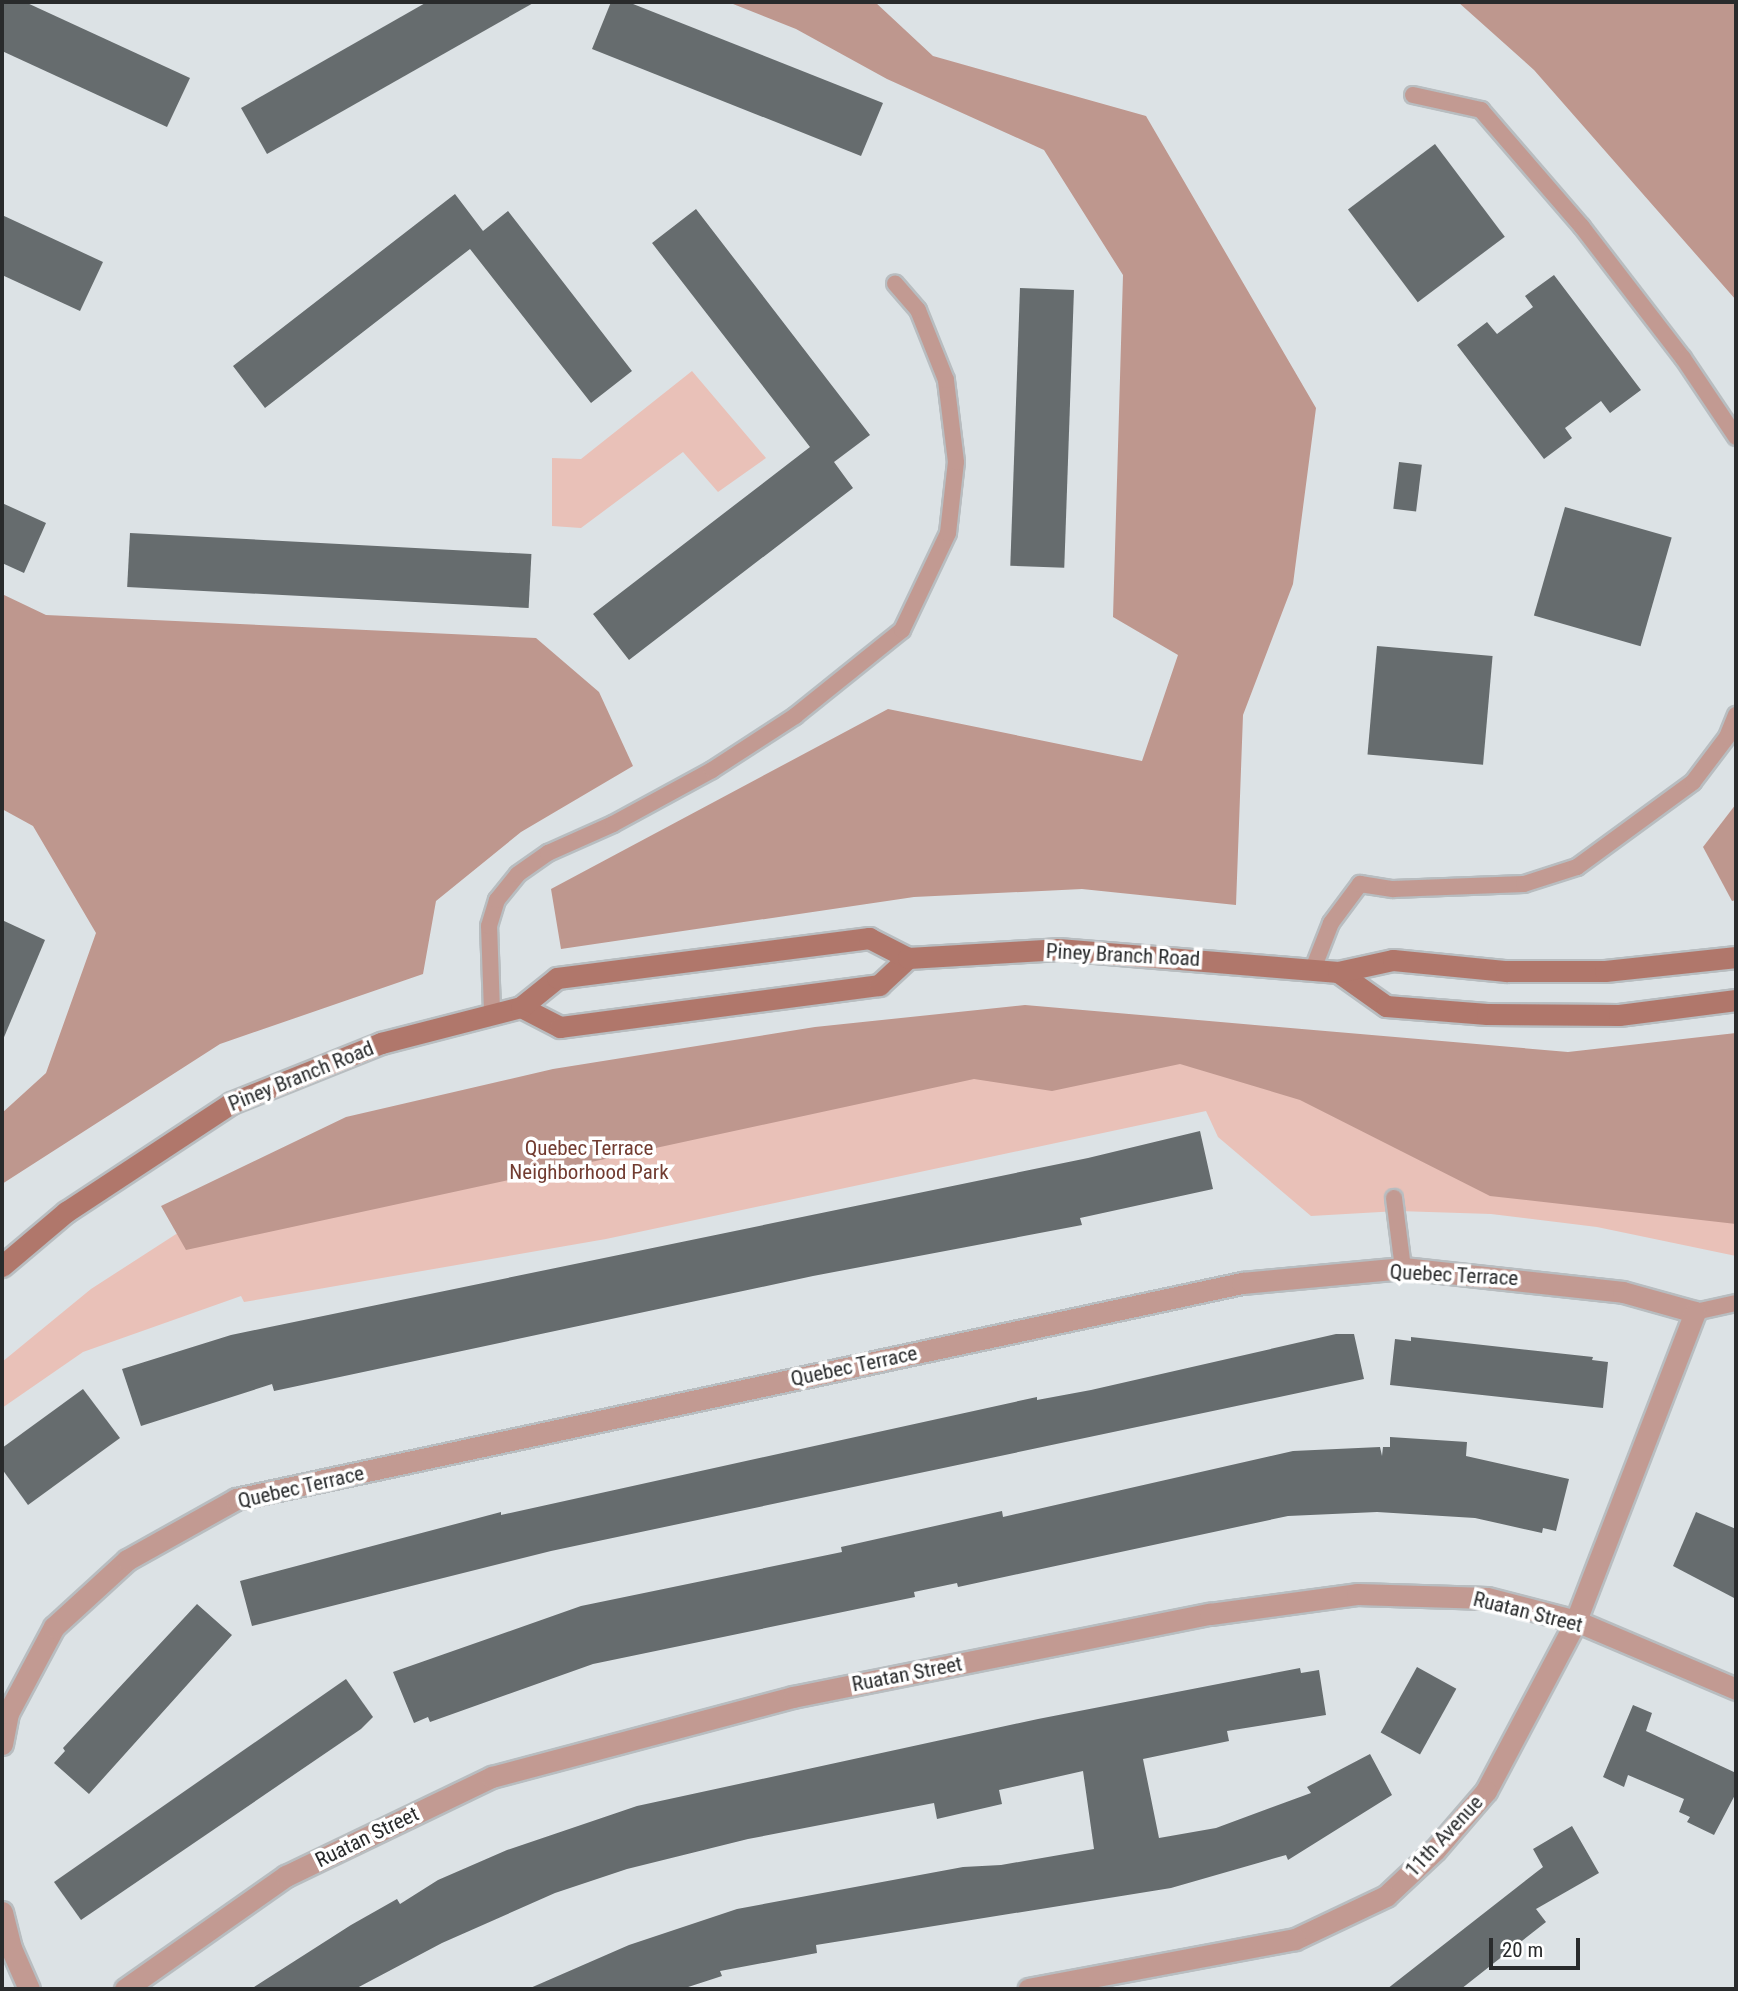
<!DOCTYPE html>
<html>
<head>
<meta charset="utf-8">
<style>
  body { margin:0 }
  #map { position:relative; width:1738px; height:1991px; overflow:hidden; background:#dce2e5; font-family:"Roboto Condensed",sans-serif }
  div>[style] { position:absolute }
  .green>* { inset:0; background:#e9c1b8 }
  .forest>* { inset:0; background:#be978e }
  .building>* { inset:0; background:#666c6e; transform-origin:0 0 }
  .roads { filter:drop-shadow(2px 0 #b8bdc0) drop-shadow(-2px 0 #b8bdc0) drop-shadow(0 2px #b8bdc0) drop-shadow(0 -2px #b8bdc0) }
  .lane>* { height:16px; margin:-8px; padding:0 8px; transform-origin:8px; border-radius:8px; background:#c29a92 }
  .street>* { height:21px; margin:-10.5px; padding:0 10.5px; transform-origin:10.5px; border-radius:10.5px; background:#c29a92 }
  .secondary>* { height:21px; margin:-10.5px; padding:0 10.5px; transform-origin:10.5px; border-radius:10.5px; background:#b0776b }
  span { translate:-50% -50%; white-space:nowrap; text-align:center; line-height:1.15; -webkit-text-stroke:7px #fff; paint-order:stroke }
  .street-label { font-size:21px; color:#292b2c }
  .park-label { font-size:21px; color:#723c31 }
  .frame { position:absolute; inset:0; border:4px solid #292b2c; pointer-events:none }
  .scale { position:absolute; left:1489px; top:1938px; width:91px; height:32px; box-sizing:border-box; border:4px solid #292b2c; border-top:0; padding-left:9px; font-size:21px; line-height:24px; white-space:nowrap; color:#292b2c; -webkit-text-stroke:5px #fff; paint-order:stroke }
</style>
</head>
<body>
<div id="map">
  <div class="green">
    <div style="clip-path:polygon(692px 371px,766px 458px,718px 492px,683px 452px,581px 528px,552px 526px,552px 458px,581px 459px)"></div>
    <div style="clip-path:polygon(933px 1043px,1736px 1082px,1736px 1256px,1597px 1227px,1491px 1214px,1398px 1211px,1311px 1216px,1218px 1137px,1206px 1111px,606px 1239px,244px 1302px,241px 1296px,83px 1352px,2px 1408px,2px 1362px,91px 1289px,218px 1207px)"></div>
  </div>
  <div class="forest">
    <div style="clip-path:polygon(728px 2px,875px 2px,933px 56px,1146px 116px,1316px 408px,1293px 584px,1243px 715px,1236px 905px,1082px 889px,914px 897px,561px 949px,551px 889px,888px 709px,1142px 761px,1178px 655px,1113px 617px,1123px 275px,1044px 150px,887px 79px,796px 29px)"></div>
    <div style="clip-path:polygon(1458px 2px,1736px 2px,1736px 300px,1534px 70px)"></div>
    <div style="clip-path:polygon(2px 594px,46px 615px,536px 638px,599px 692px,633px 766px,521px 832px,436px 901px,423px 974px,220px 1044px,2px 1184px,2px 1113px,46px 1073px,96px 933px,33px 826px,2px 809px)"></div>
    <div style="clip-path:polygon(1736px 804px,1736px 900px,1732px 901px,1703px 847px)"></div>
    <div style="clip-path:polygon(1025px 1005px,1568px 1052px,1736px 1033px,1736px 1224px,1490px 1196px,1300px 1100px,1180px 1064px,1052px 1091px,974px 1079px,186px 1250px,161px 1206px,346px 1117px,553px 1069px,815px 1027px)"></div>
  </div>
  <div class="building">
    <div style="clip-path:polygon(2px 2px,25px 2px,190px 78px,167px 127px,2px 51px)"></div>
    <div style="clip-path:polygon(427px 2px,535px 2px,267px 154px,241px 108px)"></div>
    <div style="clip-path:polygon(611px 2px,628px 2px,883px 103px,861px 156px,592px 49px)"></div>
    <div style="left:1435px;top:144px;width:116px;height:109px;rotate:53deg"></div>
    <div style="clip-path:polygon(455px 194px,483px 231px,508px 211px,632px 371px,591px 403px,470px 249px,265px 408px,233px 366px)"></div>
    <div style="clip-path:polygon(696px 209px,870px 435px,834px 462px,853px 488px,629px 660px,593px 614px,810px 447px,652px 243px)"></div>
    <div style="clip-path:polygon(2px 215px,103px 262px,80px 311px,2px 275px)"></div>
    <div style="clip-path:polygon(1554px 275px,1641px 390px,1610px 413px,1601px 401px,1565px 428px,1572px 438px,1544px 459px,1457px 345px,1487px 322px,1497px 334px,1533px 307px,1525px 296px)"></div>
    <div style="left:1020px;top:288px;width:54px;height:278px;rotate:2deg"></div>
    <div style="left:1399px;top:462px;width:23px;height:47px;rotate:7deg"></div>
    <div style="clip-path:polygon(2px 503px,46px 523px,24px 573px,2px 563px)"></div>
    <div style="left:1565px;top:507px;width:111px;height:113px;rotate:16deg"></div>
    <div style="left:130px;top:533px;width:402px;height:54px;rotate:3deg"></div>
    <div style="left:1377px;top:646px;width:116px;height:109px;rotate:5deg"></div>
    <div style="clip-path:polygon(2px 920px,45px 940px,2px 1042px)"></div>
    <div style="clip-path:polygon(1200px 1131px,1213px 1189px,1080px 1218px,1082px 1225px,813px 1276px,274px 1391px,272px 1384px,141px 1426px,122px 1369px,231px 1335px,1088px 1158px)"></div>
    <div style="clip-path:polygon(1336px 1334px,1354px 1334px,1364px 1379px,551px 1551px,252px 1626px,240px 1581px,501px 1512px,501px 1515px,1037px 1397px,1037px 1400px,1091px 1390px)"></div>
    <div style="clip-path:polygon(1411px 1337px,1593px 1357px,1592px 1360px,1608px 1362px,1603px 1408px,1390px 1385px,1395px 1339px,1411px 1341px)"></div>
    <div style="clip-path:polygon(83px 1389px,120px 1438px,28px 1505px,2px 1469px,2px 1448px)"></div>
    <div style="clip-path:polygon(1390px 1437px,1467px 1442px,1466px 1456px,1569px 1479px,1556px 1531px,1543px 1528px,1542px 1533px,1475px 1518px,1377px 1512px,1288px 1516px,958px 1587px,957px 1583px,914px 1592px,915px 1597px,593px 1664px,430px 1722px,428px 1717px,414px 1723px,393px 1672px,581px 1606px,842px 1552px,841px 1547px,1002px 1511px,1003px 1517px,1293px 1451px,1380px 1447px,1382px 1456px,1383px 1447px,1390px 1447px)"></div>
    <div style="clip-path:polygon(1696px 1512px,1736px 1529px,1736px 1599px,1673px 1566px)"></div>
    <div style="clip-path:polygon(197px 1604px,232px 1635px,89px 1794px,54px 1763px,65px 1751px,63px 1748px)"></div>
    <div style="left:1417px;top:1667px;width:45px;height:75px;rotate:29deg"></div>
    <div style="clip-path:polygon(1300px 1668px,1301px 1673px,1319px 1670px,1326px 1715px,1227px 1731px,1229px 1741px,1143px 1759px,1159px 1838px,1216px 1828px,1311px 1793px,1307px 1787px,1370px 1754px,1392px 1795px,1288px 1860px,1286px 1855px,1171px 1888px,816px 1945px,817px 1953px,720px 1971px,722px 1976px,682px 1989px,528px 1989px,629px 1945px,737px 1909px,963px 1867px,1001px 1865px,1094px 1849px,1083px 1771px,999px 1790px,1002px 1804px,937px 1819px,934px 1803px,748px 1839px,627px 1869px,555px 1893px,442px 1943px,355px 1989px,251px 1989px,351px 1925px,397px 1899px,400px 1904px,438px 1880px,507px 1850px,637px 1806px,1038px 1719px)"></div>
    <div style="clip-path:polygon(346px 1679px,373px 1717px,361px 1729px,81px 1920px,54px 1882px)"></div>
    <div style="clip-path:polygon(1633px 1705px,1652px 1713px,1646px 1731px,1736px 1773px,1736px 1793px,1714px 1835px,1687px 1822px,1690px 1817px,1679px 1812px,1684px 1799px,1628px 1775px,1624px 1787px,1603px 1777px)"></div>
    <div style="clip-path:polygon(1572px 1826px,1599px 1873px,1536px 1909px,1546px 1922px,1461px 1989px,1387px 1989px,1543px 1867px,1533px 1849px)"></div>
  </div>
  <div class="roads">
    <div class="lane">
      <div style="left:1413px;top:95px;width:70px;rotate:12.4deg"></div>
      <div style="left:1481px;top:110px;width:155px;rotate:49.2deg"></div>
      <div style="left:1582px;top:227px;width:165px;rotate:52.4deg"></div>
      <div style="left:1683px;top:358px;width:95px;rotate:56.1deg"></div>
      <div style="left:1313px;top:969px;width:49px;rotate:-68.6deg"></div>
      <div style="left:1331px;top:923px;width:49px;rotate:-53.4deg"></div>
      <div style="left:1360px;top:884px;width:33px;rotate:9deg"></div>
      <div style="left:1393px;top:889px;width:131px;rotate:-2.2deg"></div>
      <div style="left:1524px;top:884px;width:56px;rotate:-17.8deg"></div>
      <div style="left:1577px;top:867px;width:144px;rotate:-36.2deg"></div>
      <div style="left:1693px;top:782px;width:56px;rotate:-52.9deg"></div>
      <div style="left:1727px;top:737px;width:24px;rotate:-68deg"></div>
      <div style="left:492px;top:1011px;width:85px;rotate:-92deg"></div>
      <div style="left:489px;top:926px;width:27px;rotate:-73deg"></div>
      <div style="left:497px;top:900px;width:33px;rotate:-51deg"></div>
      <div style="left:518px;top:874px;width:37px;rotate:-35deg"></div>
      <div style="left:548px;top:853px;width:71px;rotate:-24deg"></div>
      <div style="left:613px;top:824px;width:113px;rotate:-28.6deg"></div>
      <div style="left:712px;top:770px;width:99px;rotate:-33deg"></div>
      <div style="left:795px;top:716px;width:137px;rotate:-38.8deg"></div>
      <div style="left:902px;top:630px;width:107px;rotate:-64.6deg"></div>
      <div style="left:948px;top:533px;width:71px;rotate:-83.6deg"></div>
      <div style="left:956px;top:462px;width:83px;rotate:-97deg"></div>
      <div style="left:946px;top:380px;width:75px;rotate:-111.8deg"></div>
      <div style="left:918px;top:310px;width:35px;rotate:-131deg"></div>
      <div style="left:1394px;top:1198px;width:71px;rotate:82.7deg"></div>
      <div style="left:1695px;top:1312px;width:42px;rotate:-12.4deg"></div>
    </div>
    <div class="street">
      <div style="left:2px;top:1744px;width:32px;rotate:-79deg"></div>
      <div style="left:8px;top:1713px;width:98px;rotate:-61.9deg"></div>
      <div style="left:54px;top:1627px;width:99px;rotate:-42.5deg"></div>
      <div style="left:127px;top:1560px;width:125px;rotate:-29.2deg"></div>
      <div style="left:236px;top:1499px;width:1029px;rotate:-12.12deg"></div>
      <div style="left:1242px;top:1283px;width:162px;rotate:-5.3deg"></div>
      <div style="left:1403px;top:1268px;width:221px;rotate:6.2deg"></div>
      <div style="left:1623px;top:1292px;width:75px;rotate:15.5deg"></div>
      <div style="left:1695px;top:1312px;width:331px;rotate:111.1deg"></div>
      <div style="left:1576px;top:1621px;width:192px;rotate:117.9deg"></div>
      <div style="left:1486px;top:1791px;width:78px;rotate:130.8deg"></div>
      <div style="left:1435px;top:1850px;width:67px;rotate:136.8deg"></div>
      <div style="left:1386px;top:1896px;width:101px;rotate:154.7deg"></div>
      <div style="left:1295px;top:1939px;width:271px;rotate:169.4deg"></div>
      <div style="left:2px;top:1912px;width:37px;rotate:76deg"></div>
      <div style="left:11px;top:1948px;width:45px;rotate:66.3deg"></div>
      <div style="left:125px;top:1989px;width:197px;rotate:-35.1deg"></div>
      <div style="left:286px;top:1876px;width:229px;rotate:-25.7deg"></div>
      <div style="left:492px;top:1777px;width:311px;rotate:-14.9deg"></div>
      <div style="left:793px;top:1697px;width:425px;rotate:-11.3deg"></div>
      <div style="left:1210px;top:1614px;width:148px;rotate:-7.7deg"></div>
      <div style="left:1357px;top:1594px;width:130px;rotate:1.8deg"></div>
      <div style="left:1487px;top:1598px;width:92px;rotate:14.5deg"></div>
      <div style="left:1576px;top:1621px;width:174px;rotate:23deg"></div>
    </div>
    <div class="secondary">
      <div style="left:1338px;top:972px;width:59px;rotate:35.3deg"></div>
      <div style="left:1386px;top:1006px;width:101px;rotate:4.5deg"></div>
      <div style="left:1487px;top:1014px;width:132px;rotate:0.4deg"></div>
      <div style="left:1619px;top:1015px;width:118px;rotate:-7.3deg"></div>
      <div style="left:521px;top:1007px;width:44px;rotate:27.1deg"></div>
      <div style="left:560px;top:1027px;width:322px;rotate:-7.5deg"></div>
      <div style="left:879px;top:985px;width:40px;rotate:-43deg"></div>
      <div style="left:2px;top:1266px;width:84px;rotate:-40.2deg"></div>
      <div style="left:66px;top:1212px;width:198px;rotate:-33.4deg"></div>
      <div style="left:231px;top:1103px;width:162px;rotate:-21.8deg"></div>
      <div style="left:381px;top:1043px;width:145px;rotate:-14.4deg"></div>
      <div style="left:521px;top:1007px;width:46px;rotate:-38.9deg"></div>
      <div style="left:557px;top:978px;width:315px;rotate:-7.3deg"></div>
      <div style="left:869px;top:938px;width:44px;rotate:27.1deg"></div>
      <div style="left:908px;top:958px;width:150px;rotate:-3.4deg"></div>
      <div style="left:1058px;top:949px;width:281px;rotate:4.7deg"></div>
      <div style="left:1338px;top:972px;width:56px;rotate:-12.3deg"></div>
      <div style="left:1393px;top:960px;width:114px;rotate:5.6deg"></div>
      <div style="left:1506px;top:971px;width:99px"></div>
      <div style="left:1605px;top:971px;width:132px;rotate:-6.1deg"></div>
    </div>
  </div>
  <div class="street-label">
    <span style="left:1123px;top:955px;rotate:3deg">Piney Branch Road</span>
    <span style="left:301px;top:1076px;rotate:-22deg">Piney Branch Road</span>
    <span style="left:1454px;top:1275px;rotate:3deg">Quebec Terrace</span>
    <span style="left:854px;top:1366px;rotate:-12deg">Quebec Terrace</span>
    <span style="left:301px;top:1487px;rotate:-13deg">Quebec Terrace</span>
    <span style="left:1528px;top:1612px;rotate:14deg">Ruatan Street</span>
    <span style="left:907px;top:1674px;rotate:-11deg">Ruatan Street</span>
    <span style="left:1444px;top:1836px;rotate:-47deg">11th Avenue</span>
    <span style="left:367px;top:1837px;rotate:-26deg">Ruatan Street</span>
  </div>
  <div class="park-label">
    <span style="left:589px;top:1160px">Quebec Terrace<br>Neighborhood Park</span>
  </div>
  <div class="frame"></div>
  <div class="scale">20 m</div>
</div>
</body>
</html>
